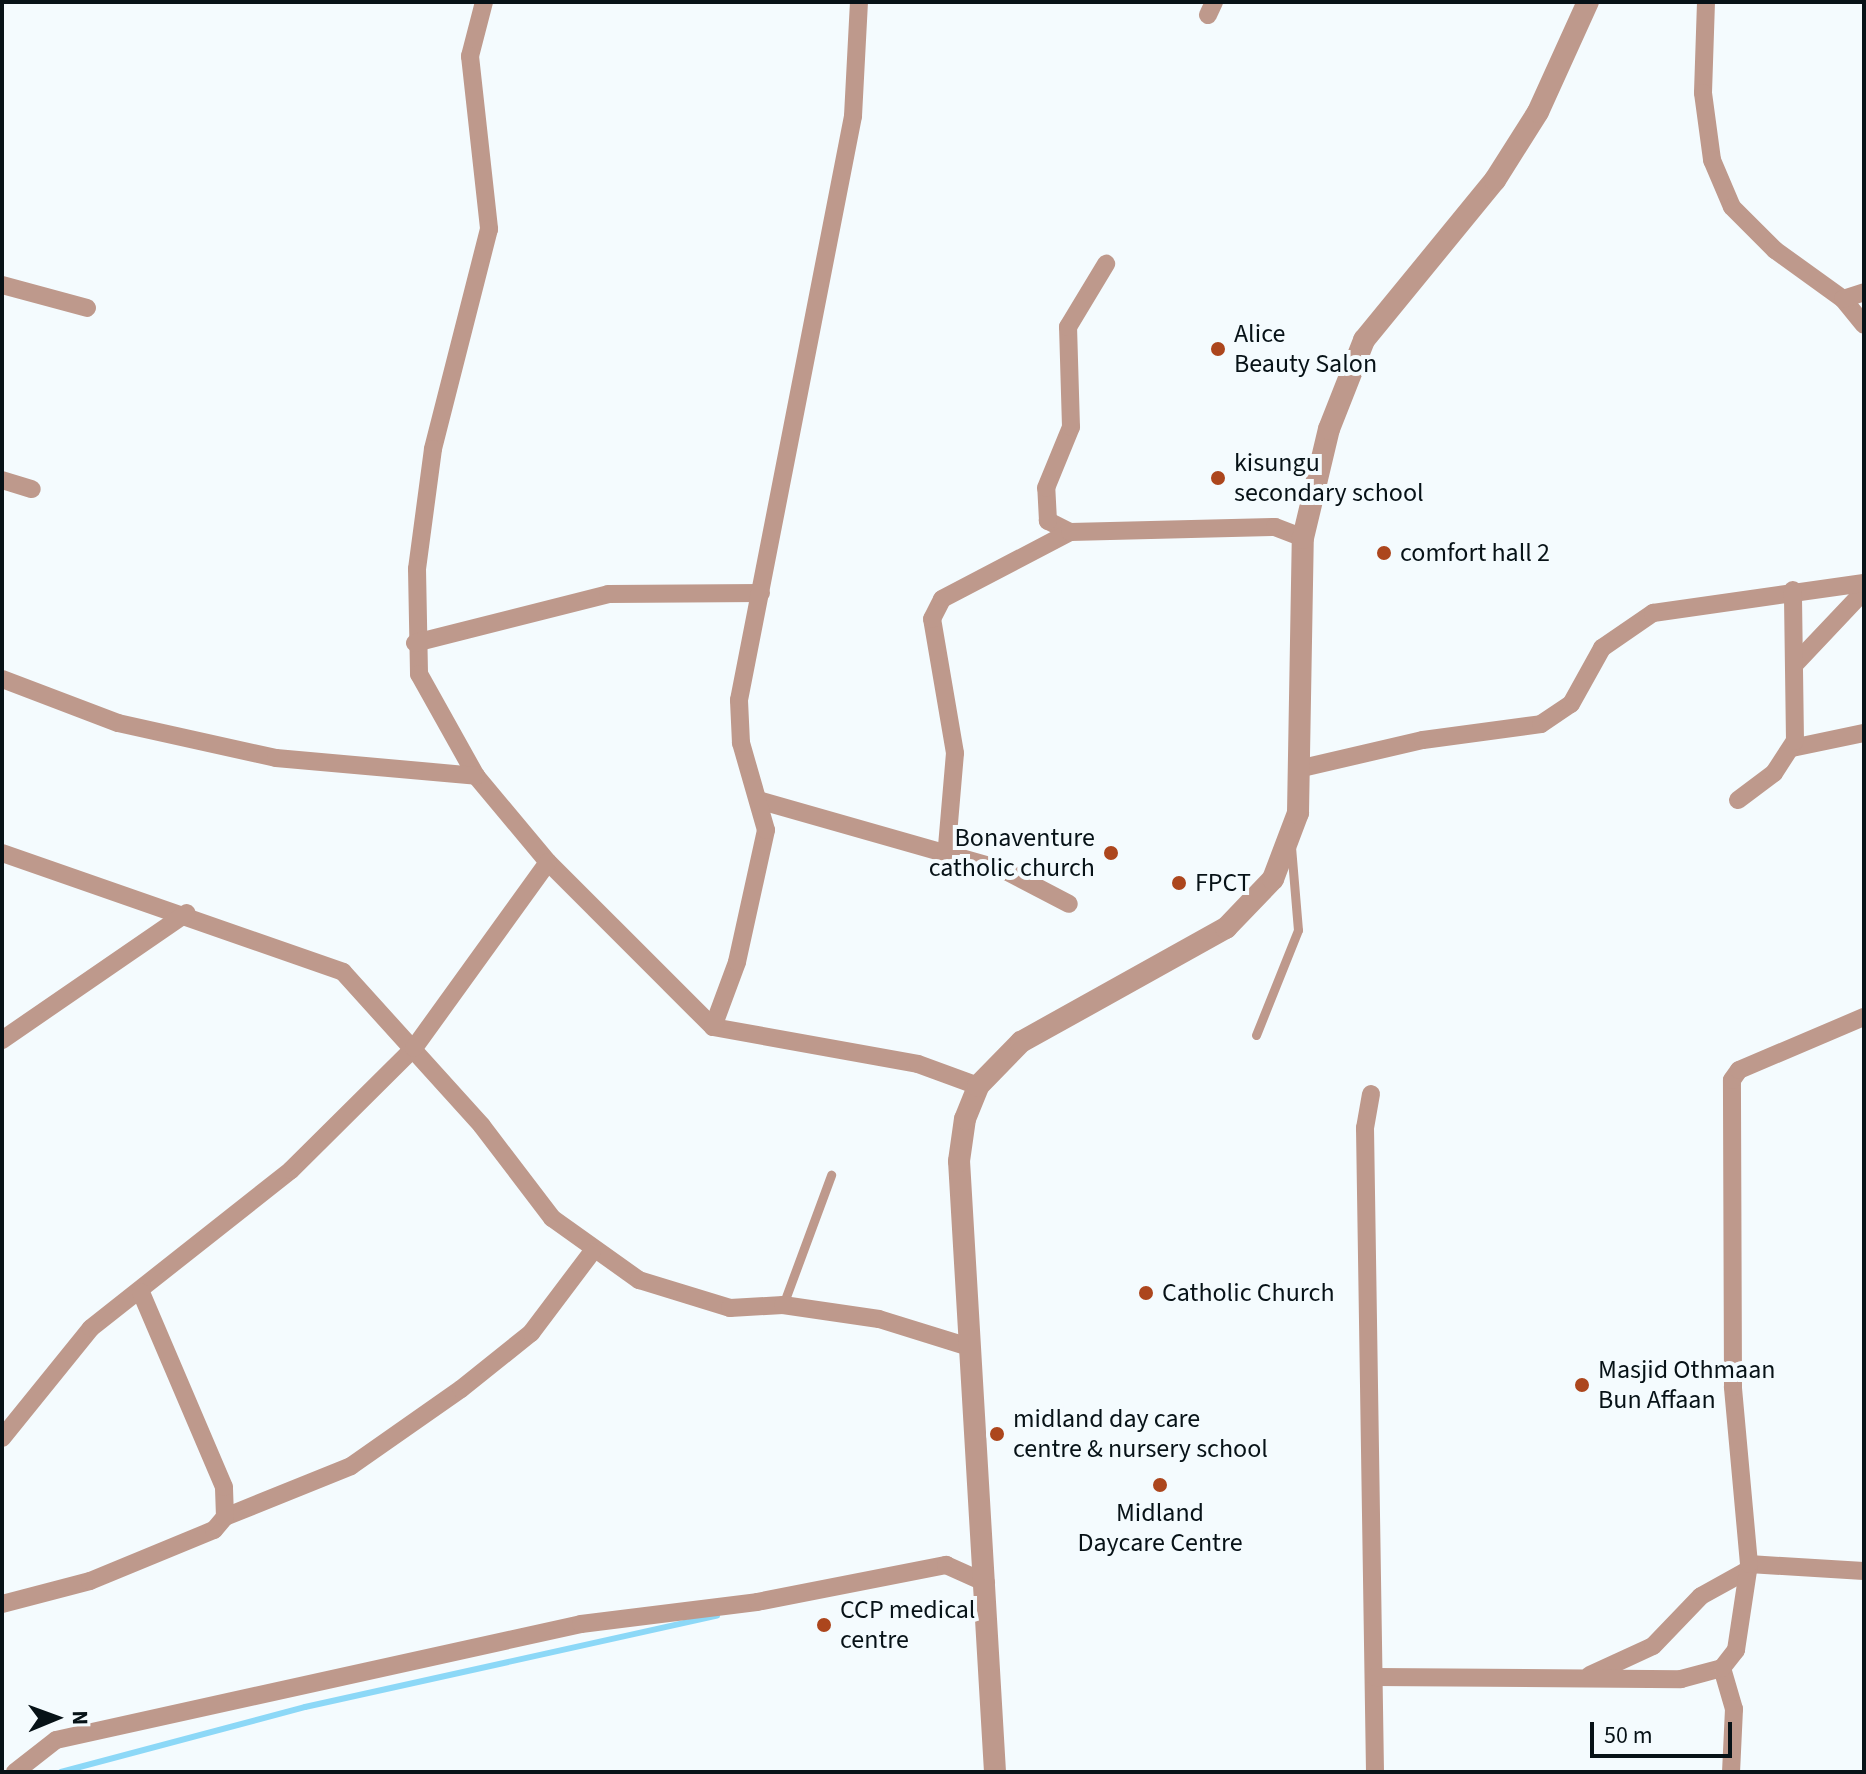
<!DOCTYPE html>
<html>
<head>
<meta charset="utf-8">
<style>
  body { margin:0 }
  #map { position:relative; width:1866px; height:1774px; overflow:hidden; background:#f4fbfe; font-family:"Source Sans 3",sans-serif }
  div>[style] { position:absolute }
  .stream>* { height:6px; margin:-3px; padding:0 3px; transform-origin:3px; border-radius:3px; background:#8cd8f7 }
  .service>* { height:9px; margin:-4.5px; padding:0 4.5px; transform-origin:4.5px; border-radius:4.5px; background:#be998c }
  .minor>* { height:18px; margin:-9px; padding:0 9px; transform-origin:9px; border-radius:9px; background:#be998c }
  .tertiary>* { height:22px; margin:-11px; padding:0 11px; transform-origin:11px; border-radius:11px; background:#be998c }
  .dots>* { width:22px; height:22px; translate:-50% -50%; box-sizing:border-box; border:4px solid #f4fbfe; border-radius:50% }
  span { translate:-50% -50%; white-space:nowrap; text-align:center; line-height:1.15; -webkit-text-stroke:8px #f4fbfe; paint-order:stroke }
  .poi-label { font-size:26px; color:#071217 }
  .left { translate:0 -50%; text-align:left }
  .right { translate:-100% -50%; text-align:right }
  .frame { position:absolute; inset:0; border:4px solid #071217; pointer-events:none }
  .north { position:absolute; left:16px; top:1678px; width:80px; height:80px; -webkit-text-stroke:6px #f4fbfe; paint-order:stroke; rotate:89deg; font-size:22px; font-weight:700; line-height:32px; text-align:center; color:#071217 }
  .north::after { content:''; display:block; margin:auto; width:28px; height:36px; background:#071217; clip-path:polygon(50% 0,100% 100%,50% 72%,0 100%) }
  .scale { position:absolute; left:1590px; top:1722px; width:142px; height:36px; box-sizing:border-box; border:4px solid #071217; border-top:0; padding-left:10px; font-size:24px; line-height:28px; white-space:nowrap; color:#071217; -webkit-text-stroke:6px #f4fbfe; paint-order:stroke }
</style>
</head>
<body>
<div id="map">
  <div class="stream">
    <div style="left:61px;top:1772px;width:253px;rotate:-14.9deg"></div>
    <div style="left:305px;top:1707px;width:422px;rotate:-12.5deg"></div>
  </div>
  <div class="service">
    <div style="left:1256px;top:1035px;width:113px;rotate:-68.2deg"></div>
    <div style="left:1298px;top:930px;width:83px;rotate:-94.8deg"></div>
    <div style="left:783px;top:1305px;width:139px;rotate:-69.7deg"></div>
  </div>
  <div class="minor">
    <div style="left:484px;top:2px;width:56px;rotate:104.5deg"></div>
    <div style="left:470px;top:56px;width:174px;rotate:83.7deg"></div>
    <div style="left:489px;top:229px;width:227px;rotate:104.3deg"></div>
    <div style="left:433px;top:449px;width:121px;rotate:97.6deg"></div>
    <div style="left:417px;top:569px;width:105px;rotate:88.9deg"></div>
    <div style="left:419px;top:674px;width:117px;rotate:60.8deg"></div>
    <div style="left:476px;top:776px;width:112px;rotate:50.1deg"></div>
    <div style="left:548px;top:862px;width:233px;rotate:45deg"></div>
    <div style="left:713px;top:1027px;width:208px;rotate:10.2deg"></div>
    <div style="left:918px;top:1064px;width:64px;rotate:20.1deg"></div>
    <div style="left:1706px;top:2px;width:91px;rotate:91.9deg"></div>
    <div style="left:1703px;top:93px;width:68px;rotate:82.3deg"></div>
    <div style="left:1712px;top:160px;width:51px;rotate:66.9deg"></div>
    <div style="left:1732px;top:207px;width:61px;rotate:45deg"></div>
    <div style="left:1775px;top:250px;width:84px;rotate:35.8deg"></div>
    <div style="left:1843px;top:299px;width:33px;rotate:51deg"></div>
    <div style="left:1208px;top:15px;width:14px;rotate:-65deg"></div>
    <div style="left:2px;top:285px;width:88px;rotate:15.1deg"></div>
    <div style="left:1843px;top:299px;width:22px;rotate:-18deg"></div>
    <div style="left:2px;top:480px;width:31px;rotate:17deg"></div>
    <div style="left:1070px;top:532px;width:25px;rotate:-153deg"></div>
    <div style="left:1048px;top:521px;width:33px;rotate:-93deg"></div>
    <div style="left:1046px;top:488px;width:66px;rotate:-67.7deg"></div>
    <div style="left:1071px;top:427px;width:100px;rotate:-91.7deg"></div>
    <div style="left:1068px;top:327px;width:74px;rotate:-58.9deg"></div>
    <div style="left:415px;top:643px;width:199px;rotate:-14.2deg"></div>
    <div style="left:608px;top:594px;width:153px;rotate:-0.4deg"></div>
    <div style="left:1796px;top:663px;width:99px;rotate:-46.6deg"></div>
    <div style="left:2px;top:679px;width:124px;rotate:20.8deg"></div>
    <div style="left:118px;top:723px;width:162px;rotate:12.5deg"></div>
    <div style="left:276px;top:758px;width:201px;rotate:5.1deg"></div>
    <div style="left:1792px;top:748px;width:74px;rotate:-11.8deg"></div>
    <div style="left:1298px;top:769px;width:128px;rotate:-13.1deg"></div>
    <div style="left:1423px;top:740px;width:119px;rotate:-7.7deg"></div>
    <div style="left:1541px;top:724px;width:36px;rotate:-34deg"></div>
    <div style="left:1571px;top:704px;width:64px;rotate:-61deg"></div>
    <div style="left:1602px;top:648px;width:62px;rotate:-34.5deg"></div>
    <div style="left:1653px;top:613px;width:213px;rotate:-8.1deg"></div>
    <div style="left:758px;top:800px;width:256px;rotate:15.9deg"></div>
    <div style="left:1004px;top:870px;width:73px;rotate:27.6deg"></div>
    <div style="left:1738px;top:800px;width:45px;rotate:-36.9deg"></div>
    <div style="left:1774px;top:773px;width:38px;rotate:-57deg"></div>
    <div style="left:1795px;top:741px;width:151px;rotate:-90.8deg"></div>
    <div style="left:2px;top:853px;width:361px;rotate:19.2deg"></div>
    <div style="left:343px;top:972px;width:207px;rotate:47.9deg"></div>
    <div style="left:482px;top:1126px;width:116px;rotate:52.7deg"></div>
    <div style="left:552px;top:1218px;width:107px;rotate:35.5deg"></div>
    <div style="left:639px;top:1280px;width:95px;rotate:17.1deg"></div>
    <div style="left:730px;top:1308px;width:53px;rotate:-3.2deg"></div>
    <div style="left:783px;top:1305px;width:97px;rotate:8.3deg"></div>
    <div style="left:879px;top:1319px;width:94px;rotate:17.3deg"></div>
    <div style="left:946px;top:858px;width:105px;rotate:-85.1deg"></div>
    <div style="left:955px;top:753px;width:136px;rotate:-99.7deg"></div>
    <div style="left:932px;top:619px;width:22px;rotate:-63deg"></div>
    <div style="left:942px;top:599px;width:144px;rotate:-27.6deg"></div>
    <div style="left:1070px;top:532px;width:205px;rotate:-1.4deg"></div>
    <div style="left:1275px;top:527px;width:30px;rotate:21deg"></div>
    <div style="left:713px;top:1027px;width:69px;rotate:-69.7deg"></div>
    <div style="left:737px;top:962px;width:135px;rotate:-77.6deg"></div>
    <div style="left:766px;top:830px;width:91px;rotate:-106deg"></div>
    <div style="left:741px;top:743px;width:43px;rotate:-92.7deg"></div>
    <div style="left:739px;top:700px;width:595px;rotate:-78.95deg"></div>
    <div style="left:853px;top:116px;width:114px;rotate:-87deg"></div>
    <div style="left:2px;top:1040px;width:224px;rotate:-34.5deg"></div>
    <div style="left:1371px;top:1094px;width:35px;rotate:100deg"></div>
    <div style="left:1365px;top:1128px;width:644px;rotate:89.11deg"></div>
    <div style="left:2px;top:1438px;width:141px;rotate:-51deg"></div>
    <div style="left:91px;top:1328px;width:255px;rotate:-38.3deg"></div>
    <div style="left:291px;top:1170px;width:173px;rotate:-44.8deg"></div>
    <div style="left:414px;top:1048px;width:229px;rotate:-54.2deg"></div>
    <div style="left:225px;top:1517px;width:136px;rotate:-22deg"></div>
    <div style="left:351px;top:1466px;width:134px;rotate:-35deg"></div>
    <div style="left:461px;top:1389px;width:90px;rotate:-38.7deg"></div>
    <div style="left:531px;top:1333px;width:101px;rotate:-53deg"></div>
    <div style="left:1749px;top:1564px;width:115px;rotate:3.5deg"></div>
    <div style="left:2px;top:1604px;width:91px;rotate:-14.6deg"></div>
    <div style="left:90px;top:1581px;width:134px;rotate:-22.4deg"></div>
    <div style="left:214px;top:1530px;width:17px;rotate:-50deg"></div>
    <div style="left:225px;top:1517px;width:30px;rotate:-92deg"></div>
    <div style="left:224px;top:1487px;width:212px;rotate:-113.1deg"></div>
    <div style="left:1722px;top:1668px;width:43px;rotate:73.7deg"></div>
    <div style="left:1734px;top:1709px;width:63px;rotate:92.7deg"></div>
    <div style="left:1590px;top:1675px;width:69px;rotate:-24.7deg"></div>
    <div style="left:1653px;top:1646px;width:69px;rotate:-46.2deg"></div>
    <div style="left:1701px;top:1596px;width:54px;rotate:-29deg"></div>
    <div style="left:1375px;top:1677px;width:306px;rotate:0.4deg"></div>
    <div style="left:1681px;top:1679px;width:42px;rotate:-15deg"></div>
    <div style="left:1722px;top:1668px;width:23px;rotate:-52deg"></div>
    <div style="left:1736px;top:1650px;width:87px;rotate:-81.4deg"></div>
    <div style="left:1749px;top:1564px;width:178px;rotate:-95.2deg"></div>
    <div style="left:1733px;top:1387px;width:307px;rotate:-90.2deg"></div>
    <div style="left:1732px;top:1080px;width:12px;rotate:-55deg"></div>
    <div style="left:1739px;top:1070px;width:136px;rotate:-23deg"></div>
    <div style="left:15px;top:1772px;width:52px;rotate:-38deg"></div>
    <div style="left:56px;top:1740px;width:538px;rotate:-12.46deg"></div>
    <div style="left:581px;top:1624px;width:177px;rotate:-7.1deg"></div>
    <div style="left:757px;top:1602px;width:193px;rotate:-11.1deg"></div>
    <div style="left:946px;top:1565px;width:44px;rotate:24.2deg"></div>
  </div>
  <div class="tertiary">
    <div style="left:995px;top:1772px;width:612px;rotate:-93.37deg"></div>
    <div style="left:959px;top:1161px;width:42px;rotate:-81.9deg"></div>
    <div style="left:965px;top:1119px;width:35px;rotate:-68deg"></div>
    <div style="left:978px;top:1086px;width:62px;rotate:-45.7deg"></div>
    <div style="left:1021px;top:1042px;width:235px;rotate:-29.1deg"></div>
    <div style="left:1226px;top:928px;width:68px;rotate:-46.2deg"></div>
    <div style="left:1273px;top:879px;width:71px;rotate:-69.3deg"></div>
    <div style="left:1298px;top:813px;width:275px;rotate:-89deg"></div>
    <div style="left:1303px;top:538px;width:112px;rotate:-76.6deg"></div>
    <div style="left:1329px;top:429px;width:96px;rotate:-68.5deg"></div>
    <div style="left:1364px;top:340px;width:207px;rotate:-50.7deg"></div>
    <div style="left:1495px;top:180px;width:80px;rotate:-57.7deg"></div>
    <div style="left:1538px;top:112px;width:121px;rotate:-65.6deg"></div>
  </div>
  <div class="dots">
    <div style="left:1218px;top:349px;background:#ac461d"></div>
    <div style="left:1218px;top:478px;background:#ac461d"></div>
    <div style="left:1384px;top:553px;background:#ac461d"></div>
    <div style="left:1111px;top:853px;background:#ac461d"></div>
    <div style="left:1179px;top:883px;background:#ac461d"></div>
    <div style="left:1146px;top:1293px;background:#ac461d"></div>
    <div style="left:1582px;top:1385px;background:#ac461d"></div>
    <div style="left:997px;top:1434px;background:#ac461d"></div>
    <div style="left:1160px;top:1485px;background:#ac461d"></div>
    <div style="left:824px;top:1625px;background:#ac461d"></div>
  </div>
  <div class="poi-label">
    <span class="left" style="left:1234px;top:349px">Alice<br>Beauty Salon</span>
    <span class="left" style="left:1234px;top:478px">kisungu<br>secondary school</span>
    <span class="left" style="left:1400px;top:553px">comfort hall 2</span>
    <span class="right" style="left:1095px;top:853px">Bonaventure<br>catholic church</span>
    <span class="left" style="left:1195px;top:883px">FPCT</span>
    <span class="left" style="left:1162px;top:1293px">Catholic Church</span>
    <span class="left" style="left:1598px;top:1385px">Masjid Othmaan<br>Bun Affaan</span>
    <span class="left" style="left:1013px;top:1434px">midland day care<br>centre &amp; nursery school</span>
    <span style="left:1160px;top:1528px">Midland<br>Daycare Centre</span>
    <span class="left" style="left:840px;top:1625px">CCP medical<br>centre</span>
  </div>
  <div class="frame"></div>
  <div class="north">N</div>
  <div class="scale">50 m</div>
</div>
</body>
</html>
